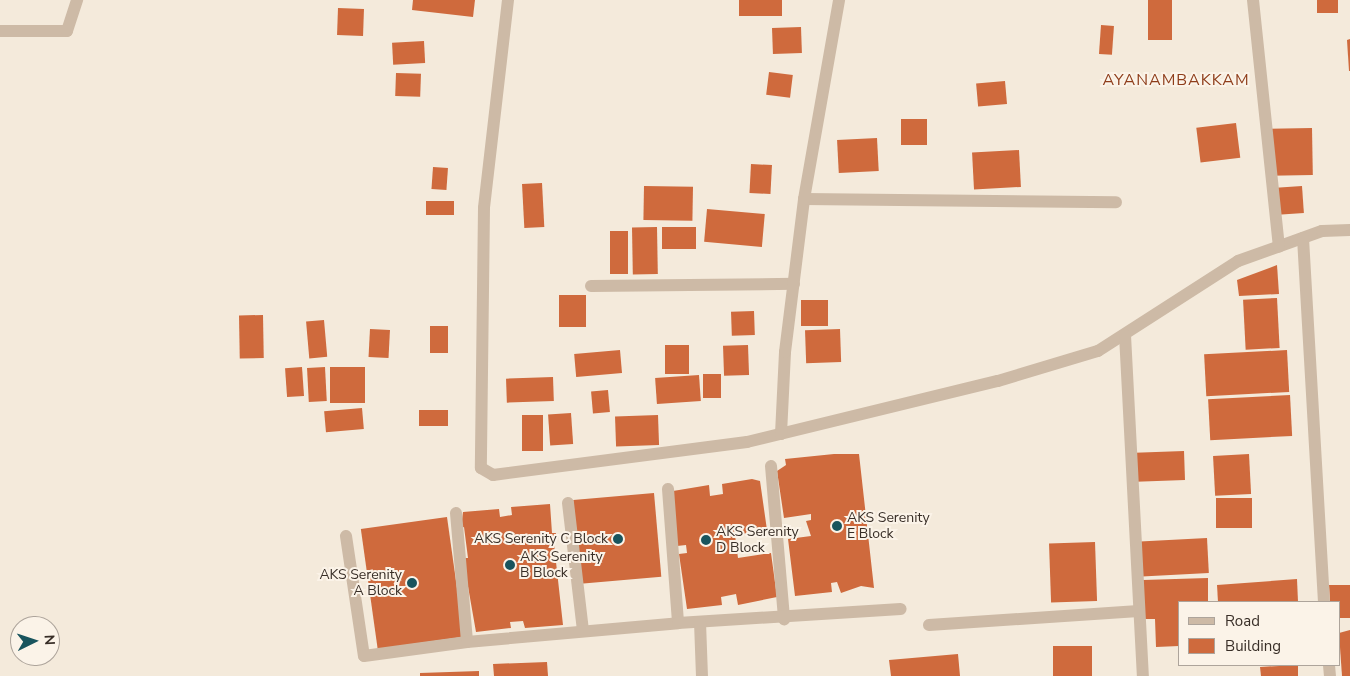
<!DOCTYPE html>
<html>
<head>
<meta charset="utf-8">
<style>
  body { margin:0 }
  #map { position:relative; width:1350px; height:676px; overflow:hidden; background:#f4eadb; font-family:"Nunito Sans",sans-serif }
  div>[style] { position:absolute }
  .building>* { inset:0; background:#cf6a3d; transform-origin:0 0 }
  .street>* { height:12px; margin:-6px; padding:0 6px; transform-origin:6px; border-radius:6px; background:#cdbaa6 }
  .dots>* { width:14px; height:14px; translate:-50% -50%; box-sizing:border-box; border:2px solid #fbf3e8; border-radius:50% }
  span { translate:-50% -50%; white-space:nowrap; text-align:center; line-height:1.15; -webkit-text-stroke:4px #fbf3e8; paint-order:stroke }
  .poi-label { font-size:14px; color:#382e27 }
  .left { translate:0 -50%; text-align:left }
  .right { translate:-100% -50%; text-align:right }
  .quarter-label { font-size:16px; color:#8e3d1a; letter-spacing:1px }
  .legend { position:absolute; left:1178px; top:601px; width:162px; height:65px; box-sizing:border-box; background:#fbf3e8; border:1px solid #ada49b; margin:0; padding:6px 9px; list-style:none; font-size:15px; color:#382e27 }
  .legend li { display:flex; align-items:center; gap:10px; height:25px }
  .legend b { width:25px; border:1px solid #ada49b }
  .north { position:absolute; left:10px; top:616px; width:50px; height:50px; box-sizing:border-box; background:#fbf3e8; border:1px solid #ada49b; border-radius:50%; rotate:86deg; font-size:14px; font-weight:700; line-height:20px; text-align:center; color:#382e27 }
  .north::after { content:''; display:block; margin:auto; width:18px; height:22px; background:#19545d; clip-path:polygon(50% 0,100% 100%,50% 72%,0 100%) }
</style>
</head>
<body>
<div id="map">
  <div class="building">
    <div style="clip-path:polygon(413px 0,475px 0,473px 17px,412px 10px)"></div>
    <div style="left:739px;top:0;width:43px;height:16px"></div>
    <div style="left:1148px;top:0;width:24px;height:40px"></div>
    <div style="left:1317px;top:0;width:21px;height:13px"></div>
    <div style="left:338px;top:8px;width:26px;height:27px;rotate:2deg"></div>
    <div style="left:1101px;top:25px;width:13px;height:29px;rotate:4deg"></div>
    <div style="left:801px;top:27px;width:26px;height:29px;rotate:88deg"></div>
    <div style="clip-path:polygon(1350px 39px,1350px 71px,1349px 71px,1347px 40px)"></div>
    <div style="left:424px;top:41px;width:22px;height:32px;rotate:87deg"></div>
    <div style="left:769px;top:72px;width:24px;height:23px;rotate:7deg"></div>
    <div style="left:396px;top:73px;width:25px;height:23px;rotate:2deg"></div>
    <div style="left:1005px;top:81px;width:23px;height:29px;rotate:85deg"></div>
    <div style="left:901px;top:119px;width:26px;height:26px"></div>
    <div style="left:1236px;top:123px;width:35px;height:40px;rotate:83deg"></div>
    <div style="left:1312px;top:128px;width:47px;height:44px;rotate:89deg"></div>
    <div style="left:877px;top:138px;width:33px;height:40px;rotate:87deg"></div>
    <div style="left:1019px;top:150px;width:37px;height:47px;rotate:87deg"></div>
    <div style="left:751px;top:164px;width:21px;height:29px;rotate:3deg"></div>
    <div style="left:433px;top:167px;width:15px;height:22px;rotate:4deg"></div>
    <div style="left:542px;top:183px;width:44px;height:20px;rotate:87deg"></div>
    <div style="left:644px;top:186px;width:49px;height:34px;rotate:1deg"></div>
    <div style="left:1302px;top:186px;width:27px;height:26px;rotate:86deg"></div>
    <div style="left:426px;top:201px;width:28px;height:14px"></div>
    <div style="left:707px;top:209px;width:58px;height:33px;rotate:5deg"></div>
    <div style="left:657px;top:227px;width:47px;height:25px;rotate:89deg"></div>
    <div style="left:696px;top:227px;width:22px;height:34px;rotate:90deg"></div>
    <div style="left:610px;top:231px;width:18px;height:43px"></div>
    <div style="clip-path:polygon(1277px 265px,1279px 294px,1239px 296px,1237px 280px)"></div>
    <div style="left:559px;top:295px;width:27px;height:32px"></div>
    <div style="left:1277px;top:298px;width:50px;height:34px;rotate:87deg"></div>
    <div style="left:801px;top:300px;width:27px;height:26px"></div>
    <div style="left:754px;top:311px;width:24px;height:23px;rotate:88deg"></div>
    <div style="left:263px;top:315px;width:43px;height:24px;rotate:89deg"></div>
    <div style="left:324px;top:320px;width:37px;height:18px;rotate:85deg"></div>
    <div style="left:430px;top:326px;width:18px;height:27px"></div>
    <div style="left:370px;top:329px;width:20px;height:28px;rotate:3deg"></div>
    <div style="left:840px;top:329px;width:33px;height:35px;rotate:88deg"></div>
    <div style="left:665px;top:345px;width:24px;height:29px"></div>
    <div style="left:748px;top:345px;width:30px;height:25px;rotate:88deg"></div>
    <div style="left:620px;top:350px;width:23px;height:46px;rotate:85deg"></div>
    <div style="left:1287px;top:350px;width:42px;height:83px;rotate:87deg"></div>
    <div style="left:302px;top:367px;width:29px;height:17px;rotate:86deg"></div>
    <div style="left:325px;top:367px;width:34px;height:18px;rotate:87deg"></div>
    <div style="left:330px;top:367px;width:35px;height:36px"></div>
    <div style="left:703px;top:374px;width:18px;height:24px"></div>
    <div style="left:699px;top:375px;width:26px;height:44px;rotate:86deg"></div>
    <div style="left:553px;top:377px;width:24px;height:47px;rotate:88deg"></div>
    <div style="left:608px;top:390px;width:22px;height:17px;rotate:85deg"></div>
    <div style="left:1290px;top:395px;width:41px;height:82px;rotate:87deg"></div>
    <div style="left:362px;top:408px;width:21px;height:38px;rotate:85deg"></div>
    <div style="left:419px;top:410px;width:29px;height:16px"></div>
    <div style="left:571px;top:413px;width:31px;height:23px;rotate:86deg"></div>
    <div style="left:522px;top:415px;width:21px;height:36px"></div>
    <div style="left:658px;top:415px;width:30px;height:43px;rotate:88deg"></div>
    <div style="left:1184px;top:451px;width:29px;height:56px;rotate:88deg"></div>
    <div style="clip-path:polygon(834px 454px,859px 454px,874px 588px,861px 586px,841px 593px,837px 582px,831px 583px,832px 592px,795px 596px,788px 539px,811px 536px,806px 521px,811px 520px,811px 514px,784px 518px,777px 471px,786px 465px,785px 459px)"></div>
    <div style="left:1249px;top:454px;width:40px;height:36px;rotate:87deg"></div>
    <div style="clip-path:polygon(752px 479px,760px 481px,767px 530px,735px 535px,738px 558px,771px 553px,777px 597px,738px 605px,736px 594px,721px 597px,722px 605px,687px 609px,679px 554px,687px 553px,686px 545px,677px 546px,673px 491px,709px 485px,710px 496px,723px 494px,722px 484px)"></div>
    <div style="left:654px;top:493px;width:84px;height:81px;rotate:85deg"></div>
    <div style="left:1216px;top:498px;width:36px;height:30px"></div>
    <div style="clip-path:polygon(550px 504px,552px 533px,556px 533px,554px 544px,563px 625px,525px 628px,523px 621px,510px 622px,511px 628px,476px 632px,463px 558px,468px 558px,464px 527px,461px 528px,463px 512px,499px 509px,500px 517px,512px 515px,511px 507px)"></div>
    <div style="left:447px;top:517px;width:121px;height:87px;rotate:82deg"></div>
    <div style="left:1207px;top:538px;width:35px;height:67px;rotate:87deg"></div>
    <div style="left:1095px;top:542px;width:59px;height:46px;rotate:88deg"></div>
    <div style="clip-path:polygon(1208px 578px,1208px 602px,1179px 602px,1179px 646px,1156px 647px,1155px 619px,1144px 619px,1143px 580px)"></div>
    <div style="clip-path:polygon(1297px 579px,1298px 602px,1218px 602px,1217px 585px)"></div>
    <div style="clip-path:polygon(1329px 585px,1350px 585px,1350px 618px,1339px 618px,1339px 602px,1330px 602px)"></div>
    <div style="clip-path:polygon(1350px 630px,1350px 676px,1342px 676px,1339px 633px)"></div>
    <div style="left:1053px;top:646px;width:39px;height:30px"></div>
    <div style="clip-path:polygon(958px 654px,960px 676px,891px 676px,889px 660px)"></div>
    <div style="clip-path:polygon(547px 662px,548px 676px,494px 676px,493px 664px)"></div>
    <div style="clip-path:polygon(1298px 665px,1298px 676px,1261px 676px,1260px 667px)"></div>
    <div style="clip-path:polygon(479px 671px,479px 676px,420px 676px,420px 673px)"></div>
  </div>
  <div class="street">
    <div style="left:508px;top:0;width:209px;rotate:96.6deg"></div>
    <div style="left:484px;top:208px;width:260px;rotate:90.7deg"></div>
    <div style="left:481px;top:468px;width:14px;rotate:30deg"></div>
    <div style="left:493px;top:475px;width:256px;rotate:-7.4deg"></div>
    <div style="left:747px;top:442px;width:258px;rotate:-13.7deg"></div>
    <div style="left:998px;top:381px;width:104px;rotate:-16.7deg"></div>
    <div style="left:1098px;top:351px;width:166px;rotate:-32.7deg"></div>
    <div style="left:1238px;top:261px;width:89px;rotate:-19.7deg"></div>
    <div style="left:1322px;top:231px;width:28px;rotate:-2deg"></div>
    <div style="left:1253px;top:0;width:248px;rotate:84deg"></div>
    <div style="left:0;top:31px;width:67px"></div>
    <div style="left:67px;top:31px;width:33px;rotate:-72deg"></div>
    <div style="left:804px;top:199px;width:312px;rotate:0.6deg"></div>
    <div style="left:1303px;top:238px;width:365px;rotate:86.7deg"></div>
    <div style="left:591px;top:286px;width:203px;rotate:-0.6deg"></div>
    <div style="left:1125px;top:335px;width:341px;rotate:87deg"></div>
    <div style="left:781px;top:434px;width:82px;rotate:-87.2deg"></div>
    <div style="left:785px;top:352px;width:154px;rotate:-82.9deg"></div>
    <div style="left:804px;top:199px;width:202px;rotate:-80deg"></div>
    <div style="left:771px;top:466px;width:154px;rotate:85.1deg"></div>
    <div style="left:668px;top:489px;width:134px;rotate:85.7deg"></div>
    <div style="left:568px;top:503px;width:129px;rotate:83.3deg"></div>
    <div style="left:456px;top:513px;width:129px;rotate:85.1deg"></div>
    <div style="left:346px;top:536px;width:121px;rotate:81.5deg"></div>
    <div style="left:364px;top:656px;width:104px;rotate:-7.7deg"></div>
    <div style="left:467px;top:642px;width:212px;rotate:-5.1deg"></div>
    <div style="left:678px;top:623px;width:223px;rotate:-3.6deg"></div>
    <div style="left:700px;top:622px;width:54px;rotate:87.9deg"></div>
    <div style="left:929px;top:625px;width:210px;rotate:-3.8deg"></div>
    <div style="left:1329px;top:665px;width:11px;rotate:85deg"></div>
  </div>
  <div class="dots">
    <div style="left:837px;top:526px;background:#19545d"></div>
    <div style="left:618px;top:539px;background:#19545d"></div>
    <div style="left:706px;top:540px;background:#19545d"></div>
    <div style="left:510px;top:565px;background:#19545d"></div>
    <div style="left:412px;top:583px;background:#19545d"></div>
  </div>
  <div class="poi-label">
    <span class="left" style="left:847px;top:526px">AKS Serenity<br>E Block</span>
    <span class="left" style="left:716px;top:540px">AKS Serenity<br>D Block</span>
    <span class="right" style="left:608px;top:539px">AKS Serenity C Block</span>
    <span class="left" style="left:520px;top:565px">AKS Serenity<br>B Block</span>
    <span class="right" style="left:402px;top:583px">AKS Serenity<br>A Block</span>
  </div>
  <div class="quarter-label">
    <span style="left:1176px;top:80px">AYANAMBAKKAM</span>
  </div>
  <ul class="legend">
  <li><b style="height:6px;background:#cdbaa6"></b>Road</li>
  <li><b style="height:14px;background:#cf6a3d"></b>Building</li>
  </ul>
  <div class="north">N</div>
</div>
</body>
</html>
